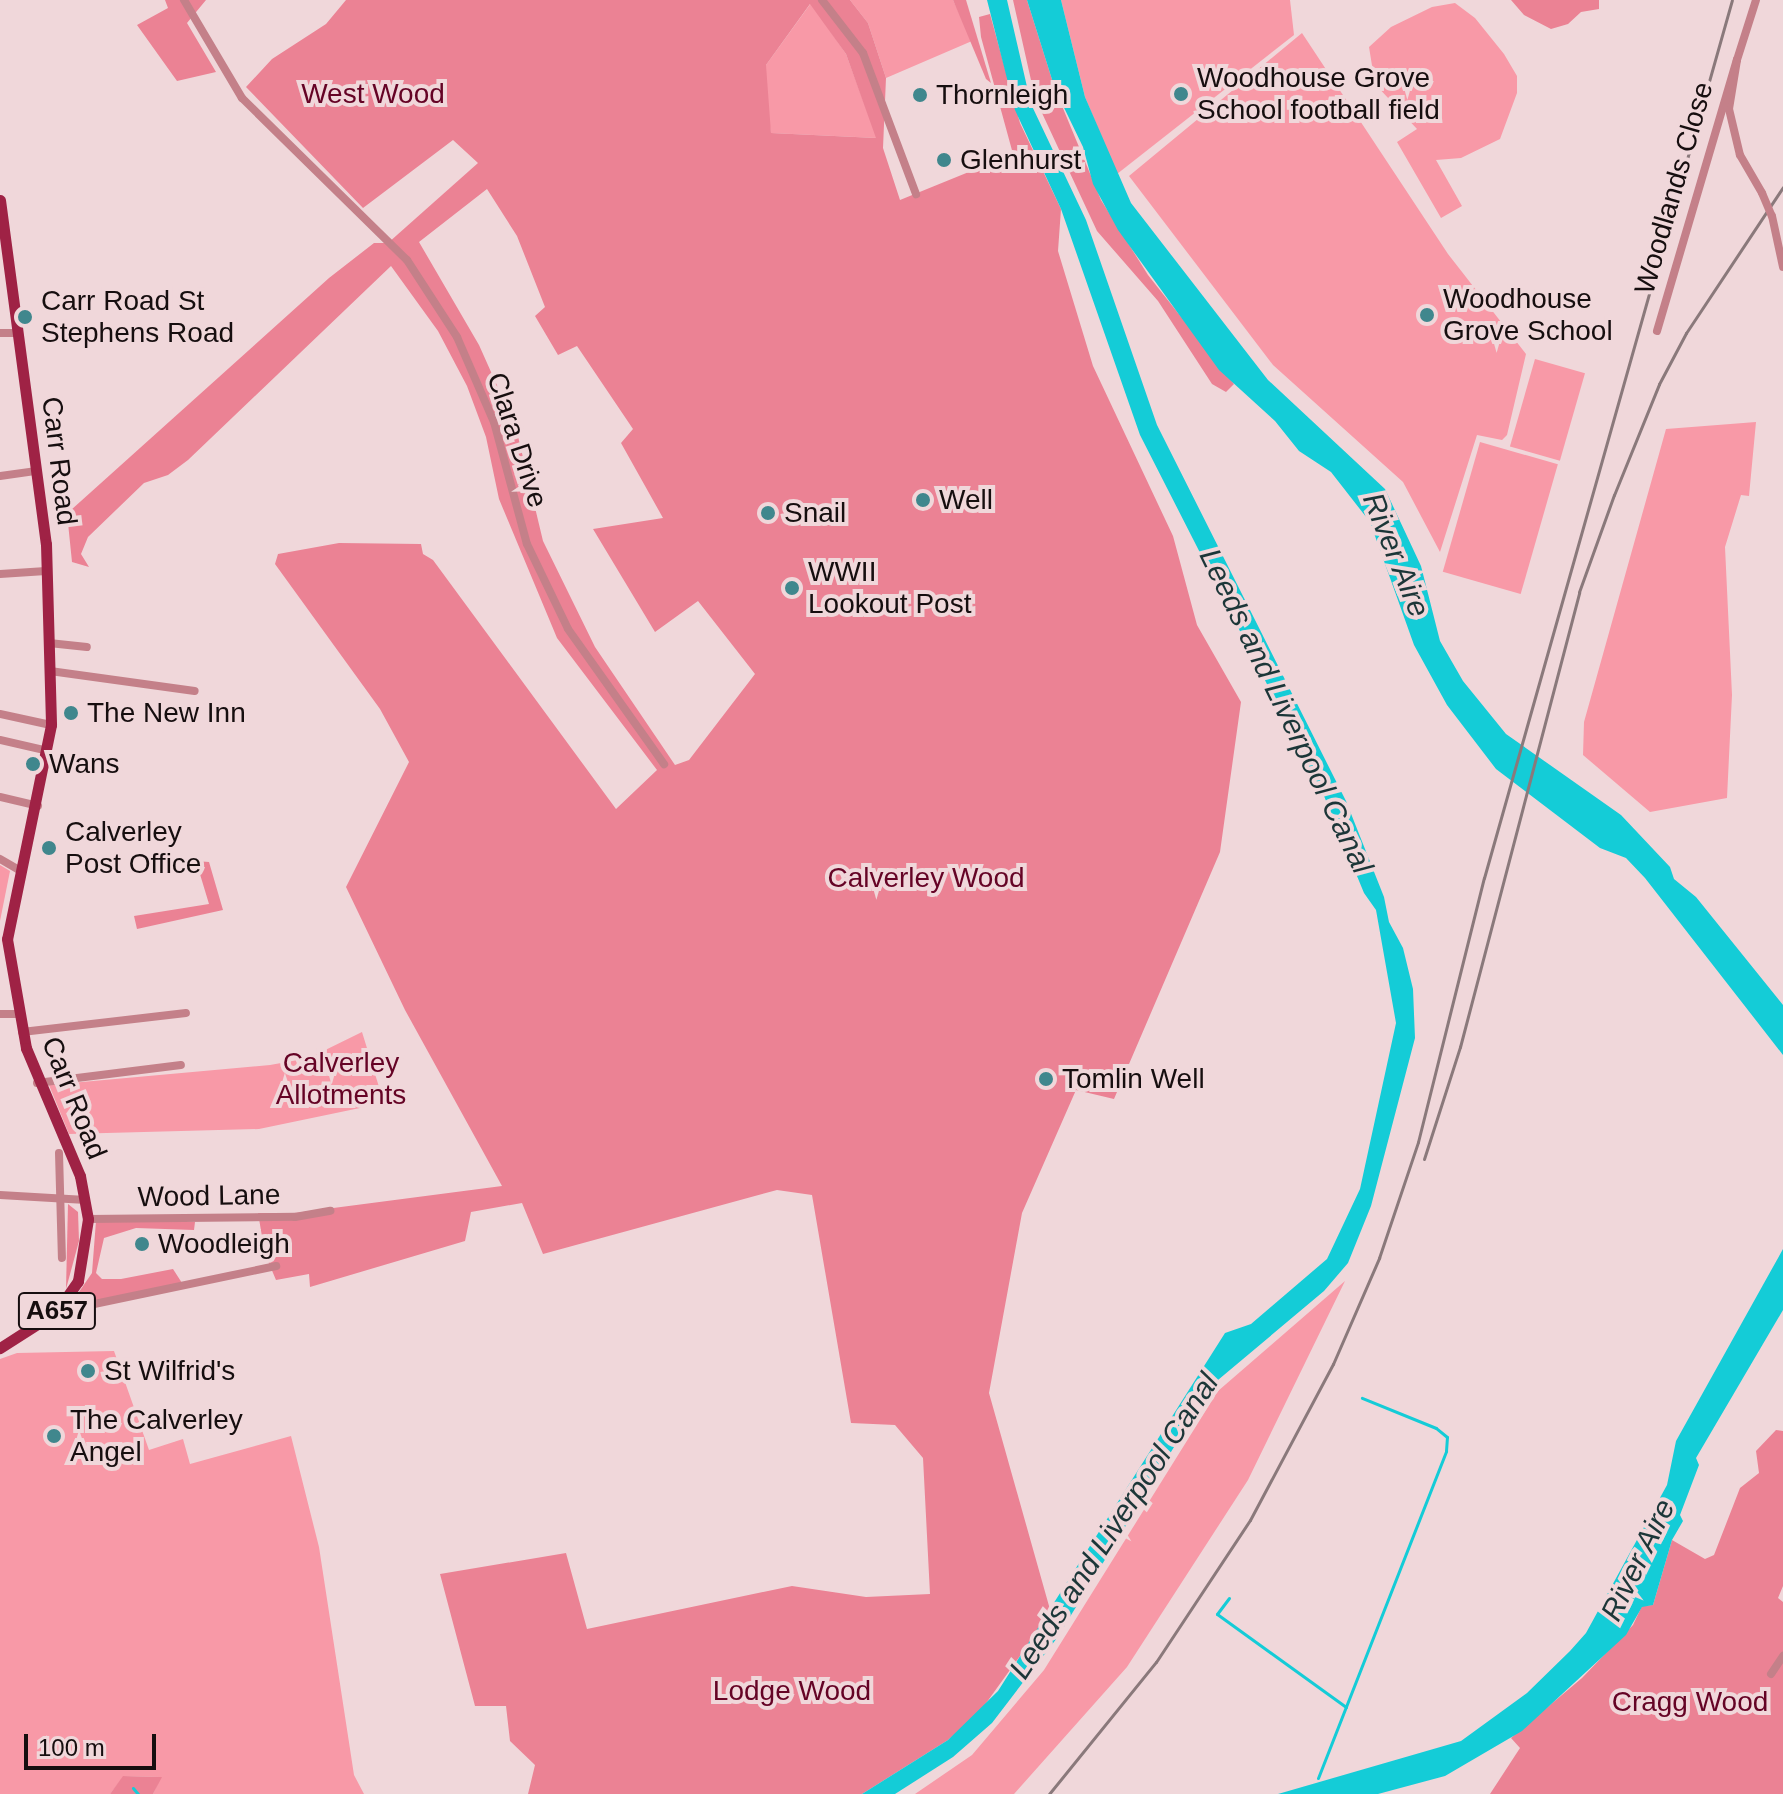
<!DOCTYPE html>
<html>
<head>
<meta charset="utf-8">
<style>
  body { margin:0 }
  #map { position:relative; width:1783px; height:1794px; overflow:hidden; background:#f0d7da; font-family:Arial,sans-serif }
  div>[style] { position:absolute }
  .green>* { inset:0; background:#f899a7; transform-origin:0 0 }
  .forest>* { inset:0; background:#eb8294 }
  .water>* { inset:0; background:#14ccd7 }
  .stream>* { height:3px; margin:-1.5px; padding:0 1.5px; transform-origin:1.5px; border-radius:1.5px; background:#14ccd7 }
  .minor>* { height:8px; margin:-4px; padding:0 4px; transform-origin:4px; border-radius:4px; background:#c48089 }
  .major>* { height:11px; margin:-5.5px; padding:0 5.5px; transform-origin:5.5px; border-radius:5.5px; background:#9f2245 }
  .rail>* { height:3px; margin:-1.5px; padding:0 1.5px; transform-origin:1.5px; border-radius:1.5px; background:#8a797b }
  .minor-bridge>* { height:8px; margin:-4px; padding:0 4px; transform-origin:4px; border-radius:4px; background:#c48089 }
  .dots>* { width:22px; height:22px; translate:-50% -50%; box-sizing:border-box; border:4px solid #f0d7da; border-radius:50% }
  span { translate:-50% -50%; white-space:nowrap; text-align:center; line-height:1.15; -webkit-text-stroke:8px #f0d7da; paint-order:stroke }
  .shield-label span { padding:2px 6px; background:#f0d7da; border:2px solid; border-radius:6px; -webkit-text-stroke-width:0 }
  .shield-label { font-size:26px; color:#160e0f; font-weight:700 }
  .poi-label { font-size:28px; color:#160e0f }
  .left { translate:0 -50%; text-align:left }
  .park-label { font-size:28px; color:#650325 }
  .street-label { font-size:28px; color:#160e0f }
  .water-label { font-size:30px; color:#1c3638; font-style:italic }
  .scale { position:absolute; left:24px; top:1734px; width:132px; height:36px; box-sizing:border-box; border:4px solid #160e0f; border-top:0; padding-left:10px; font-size:24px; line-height:28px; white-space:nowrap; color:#160e0f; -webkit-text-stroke:6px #f0d7da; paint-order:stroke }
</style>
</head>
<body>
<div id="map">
  <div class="green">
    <div style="clip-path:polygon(850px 0,953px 0,972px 41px,886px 78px,868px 23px)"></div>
    <div style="clip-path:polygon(1061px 0,1290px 0,1294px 35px,1117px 174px,1085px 97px)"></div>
    <div style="clip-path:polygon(811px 3px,846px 54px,877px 138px,771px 133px,762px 77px,766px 65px)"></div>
    <div style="clip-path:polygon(1455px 3px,1475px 18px,1504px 54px,1517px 76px,1517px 93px,1500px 139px,1461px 158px,1436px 160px,1462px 206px,1441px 218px,1397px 142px,1417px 129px,1375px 84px,1369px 47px,1391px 27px,1432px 7px)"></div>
    <div style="clip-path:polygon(1302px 33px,1448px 254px,1526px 354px,1507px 435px,1502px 440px,1477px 435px,1440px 552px,1403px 482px,1273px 365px,1129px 176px)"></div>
    <div style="left:1535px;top:359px;width:52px;height:91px;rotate:16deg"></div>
    <div style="clip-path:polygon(1756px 422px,1749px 496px,1741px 495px,1725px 547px,1732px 695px,1727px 798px,1650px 812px,1583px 755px,1584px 722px,1666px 429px)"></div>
    <div style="left:1480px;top:442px;width:81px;height:135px;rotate:16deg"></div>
    <div style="clip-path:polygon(0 865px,10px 871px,0 921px)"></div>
    <div style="clip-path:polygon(362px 1032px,384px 1103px,259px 1129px,69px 1134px,49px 1085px,270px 1065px,309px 1058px)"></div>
    <div style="clip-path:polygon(1345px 1281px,1248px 1480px,1127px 1667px,1014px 1794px,915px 1794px,972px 1755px,1044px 1670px,1218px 1391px)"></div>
    <div style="clip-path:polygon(114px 1351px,149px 1450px,183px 1439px,190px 1464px,291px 1436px,319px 1547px,354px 1775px,364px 1794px,153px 1794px,161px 1777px,124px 1776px,110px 1794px,0 1794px,0 1359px,17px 1353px)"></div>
  </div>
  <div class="forest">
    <div style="clip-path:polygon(165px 0,206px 0,187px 23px,216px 72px,177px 81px,137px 25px,168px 8px)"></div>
    <div style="clip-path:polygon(evenodd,346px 0,850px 0,868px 23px,886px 78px,883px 148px,900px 200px,1013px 154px,981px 37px,979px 17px,990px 14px,1020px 123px,1061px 209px,1058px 251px,1093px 366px,1173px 536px,1197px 625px,1241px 702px,1220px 852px,1114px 1099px,1076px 1090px,1022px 1213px,989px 1393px,1051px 1613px,979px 1713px,948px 1740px,862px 1794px,528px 1794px,535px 1765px,510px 1741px,506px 1706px,475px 1706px,440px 1574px,566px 1553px,587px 1629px,792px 1586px,866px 1597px,930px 1594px,923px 1458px,895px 1425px,851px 1423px,812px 1195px,777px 1190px,543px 1254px,522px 1203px,471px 1212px,465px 1241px,310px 1287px,309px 1274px,276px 1280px,265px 1254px,258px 1213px,295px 1213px,502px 1186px,405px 1010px,346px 887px,409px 762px,380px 709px,275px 564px,278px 554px,339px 543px,421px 544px,423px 554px,433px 560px,616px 809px,657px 770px,557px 638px,499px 499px,486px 437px,467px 386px,438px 331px,391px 266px,188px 460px,168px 475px,144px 483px,88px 537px,81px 554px,89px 567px,72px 562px,68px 523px,61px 519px,329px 278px,374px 243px,388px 243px,478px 163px,453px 140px,363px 208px,246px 87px,272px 59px,326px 24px,346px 0,810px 4px,846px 54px,876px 138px,771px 133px,766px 65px,810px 4px,346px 0,487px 189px,517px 236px,545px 307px,535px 316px,558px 355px,577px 346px,633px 429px,621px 443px,663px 518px,593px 529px,655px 632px,698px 601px,755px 674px,689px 760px,675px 765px,595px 647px,543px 541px,516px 428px,479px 345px,419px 242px,487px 189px)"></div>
    <div style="clip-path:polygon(953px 0,966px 0,991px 83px,986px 79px)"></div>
    <div style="clip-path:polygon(1013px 0,1027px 0,1055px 89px,1101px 200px,1148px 275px,1234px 384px,1226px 392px,1212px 384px,1158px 301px,1097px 231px,1035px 98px)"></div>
    <div style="clip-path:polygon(1511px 0,1599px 0,1599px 9px,1581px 12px,1568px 24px,1551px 29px,1524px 15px)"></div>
    <div style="clip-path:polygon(196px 861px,209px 862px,223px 910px,137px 929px,134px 916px,209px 904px)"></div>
    <div style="clip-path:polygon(68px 1204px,78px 1212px,79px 1241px,66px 1289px)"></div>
    <div style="clip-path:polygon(96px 1221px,195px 1222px,194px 1230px,136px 1228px,104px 1238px,96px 1273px,102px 1279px,121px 1279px,173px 1269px,182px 1283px,74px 1307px,70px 1305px,92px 1273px)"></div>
    <div style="clip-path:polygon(1776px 1430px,1783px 1431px,1783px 1586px,1778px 1598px,1783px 1602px,1783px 1794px,1490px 1794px,1520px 1748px,1511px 1738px,1582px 1678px,1633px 1625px,1642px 1606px,1653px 1605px,1672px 1540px,1705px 1559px,1714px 1555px,1740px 1488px,1759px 1473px,1756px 1451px)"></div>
    <div style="clip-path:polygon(123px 1776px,162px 1777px,153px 1794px,110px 1794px)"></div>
  </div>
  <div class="water">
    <div style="clip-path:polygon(987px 0,1007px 0,1031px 104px,1086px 220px,1157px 425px,1346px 801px,1384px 897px,1389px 922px,1403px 948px,1413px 989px,1415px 1038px,1371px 1206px,1348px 1263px,1324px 1291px,1212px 1385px,1057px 1638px,992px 1723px,953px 1757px,895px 1794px,862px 1794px,948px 1740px,998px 1691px,1225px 1333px,1251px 1324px,1327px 1259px,1360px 1189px,1396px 1023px,1376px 910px,1364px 893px,1324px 796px,1140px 435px,1061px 209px,1015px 110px)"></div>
    <div style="clip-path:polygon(1027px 0,1061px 0,1085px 97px,1131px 203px,1268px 380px,1385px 489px,1421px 566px,1440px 641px,1463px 681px,1506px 734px,1621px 815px,1670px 867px,1674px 879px,1696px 897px,1783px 1005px,1783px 1055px,1645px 878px,1626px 858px,1600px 848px,1496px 769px,1447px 705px,1414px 645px,1370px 522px,1331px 472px,1299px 451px,1275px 421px,1219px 370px,1118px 230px,1093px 184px,1083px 147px,1055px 89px)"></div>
    <div style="clip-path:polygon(1783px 1249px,1783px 1310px,1696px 1458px,1699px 1465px,1680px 1515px,1683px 1521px,1672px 1540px,1653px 1605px,1642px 1607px,1626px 1635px,1522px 1731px,1445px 1776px,1378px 1794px,1278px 1794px,1461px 1741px,1527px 1693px,1570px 1651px,1586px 1633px,1667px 1485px,1676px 1441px)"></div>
  </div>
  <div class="stream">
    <div style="left:1229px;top:1598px;width:20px;rotate:127deg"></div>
    <div style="left:1217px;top:1614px;width:159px;rotate:35.8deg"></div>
    <div style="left:1318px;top:1778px;width:351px;rotate:-68.6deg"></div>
    <div style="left:1446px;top:1451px;width:14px;rotate:-86deg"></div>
    <div style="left:1447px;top:1437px;width:14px;rotate:-141deg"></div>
    <div style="left:1436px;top:1428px;width:80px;rotate:-157.9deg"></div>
    <div style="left:133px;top:1788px;width:8px;rotate:50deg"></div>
  </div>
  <div class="minor">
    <div style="left:184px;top:0;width:114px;rotate:59.4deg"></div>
    <div style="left:242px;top:98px;width:231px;rotate:44.5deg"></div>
    <div style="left:407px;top:260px;width:92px;rotate:57deg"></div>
    <div style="left:457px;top:337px;width:93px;rotate:66.5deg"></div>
    <div style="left:494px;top:422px;width:126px;rotate:74.9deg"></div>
    <div style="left:527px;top:544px;width:94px;rotate:64.2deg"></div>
    <div style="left:568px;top:629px;width:166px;rotate:54.6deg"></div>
    <div style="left:822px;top:0;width:67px;rotate:52.3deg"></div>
    <div style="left:863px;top:53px;width:151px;rotate:69.4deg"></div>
    <div style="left:1756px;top:0;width:63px;rotate:107.6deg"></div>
    <div style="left:1737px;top:60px;width:50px;rotate:99.3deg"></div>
    <div style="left:1729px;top:109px;width:47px;rotate:76.6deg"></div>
    <div style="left:1740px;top:155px;width:44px;rotate:59.9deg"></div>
    <div style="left:1772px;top:216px;width:52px;rotate:77.8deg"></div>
    <div style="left:1657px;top:331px;width:283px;rotate:-73.6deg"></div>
    <div style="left:0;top:333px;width:19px"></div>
    <div style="left:0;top:476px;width:37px;rotate:-8deg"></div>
    <div style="left:0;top:574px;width:46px;rotate:-3.7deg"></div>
    <div style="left:49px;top:643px;width:38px;rotate:6deg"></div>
    <div style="left:50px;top:671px;width:146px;rotate:7.9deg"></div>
    <div style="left:0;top:714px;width:52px;rotate:12.2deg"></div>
    <div style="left:0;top:740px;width:49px;rotate:12.9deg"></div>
    <div style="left:0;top:797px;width:39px;rotate:13deg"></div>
    <div style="left:0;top:859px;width:24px;rotate:30deg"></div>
    <div style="left:0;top:1014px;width:18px"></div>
    <div style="left:22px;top:1032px;width:165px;rotate:-6.6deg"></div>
    <div style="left:37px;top:1083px;width:145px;rotate:-7.1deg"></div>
    <div style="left:59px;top:1153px;width:105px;rotate:88.4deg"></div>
    <div style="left:0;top:1195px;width:86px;rotate:3.3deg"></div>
    <div style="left:88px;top:1219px;width:207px;rotate:-0.6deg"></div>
    <div style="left:295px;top:1217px;width:36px;rotate:-10deg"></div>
    <div style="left:56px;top:1312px;width:225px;rotate:-11.8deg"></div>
    <div style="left:1771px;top:1674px;width:22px;rotate:-56deg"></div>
  </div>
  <div class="major">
    <div style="left:0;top:200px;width:347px;rotate:82.4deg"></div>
    <div style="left:46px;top:544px;width:181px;rotate:88.4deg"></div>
    <div style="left:51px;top:725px;width:218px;rotate:101.6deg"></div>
    <div style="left:7px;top:939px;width:111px;rotate:80.1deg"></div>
    <div style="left:26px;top:1048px;width:139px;rotate:67.1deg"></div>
    <div style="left:80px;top:1176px;width:44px;rotate:79.5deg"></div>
    <div style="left:88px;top:1219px;width:63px;rotate:99.2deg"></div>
    <div style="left:78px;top:1281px;width:38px;rotate:125deg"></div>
    <div style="left:56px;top:1312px;width:67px;rotate:147.3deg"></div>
  </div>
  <div class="rail">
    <div style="left:1424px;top:1159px;width:118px;rotate:-72.2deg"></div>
    <div style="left:1460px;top:1047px;width:470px;rotate:-75.3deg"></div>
    <div style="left:1579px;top:592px;width:103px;rotate:-70.2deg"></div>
    <div style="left:1614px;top:495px;width:120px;rotate:-67.9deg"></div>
    <div style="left:1659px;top:384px;width:58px;rotate:-62.1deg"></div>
    <div style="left:1686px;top:333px;width:175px;rotate:-56.4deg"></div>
    <div style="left:1049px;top:1794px;width:170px;rotate:-51deg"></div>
    <div style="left:1156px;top:1662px;width:170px;rotate:-56.5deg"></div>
    <div style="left:1250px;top:1520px;width:177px;rotate:-62deg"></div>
    <div style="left:1333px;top:1364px;width:116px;rotate:-66.5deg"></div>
    <div style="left:1379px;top:1258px;width:122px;rotate:-71.4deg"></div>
    <div style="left:1418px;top:1142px;width:272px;rotate:-76deg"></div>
    <div style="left:1484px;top:878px;width:912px;rotate:-74.23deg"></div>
  </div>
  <div class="minor-bridge">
    <div style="left:1762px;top:193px;width:25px;rotate:67deg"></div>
  </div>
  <div class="dots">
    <div style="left:1181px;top:94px;background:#40878d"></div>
    <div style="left:920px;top:95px;background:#40878d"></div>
    <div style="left:944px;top:160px;background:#40878d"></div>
    <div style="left:1427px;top:315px;background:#40878d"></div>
    <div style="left:25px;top:317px;background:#40878d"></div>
    <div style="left:923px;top:500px;background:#40878d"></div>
    <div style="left:768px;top:513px;background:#40878d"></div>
    <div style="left:792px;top:588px;background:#40878d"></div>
    <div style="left:71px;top:713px;background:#40878d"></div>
    <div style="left:33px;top:764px;background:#40878d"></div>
    <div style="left:49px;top:848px;background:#40878d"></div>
    <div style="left:1046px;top:1079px;background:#40878d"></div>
    <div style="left:142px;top:1244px;background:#40878d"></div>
    <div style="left:88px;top:1371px;background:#40878d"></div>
    <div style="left:54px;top:1436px;background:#40878d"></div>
  </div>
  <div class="shield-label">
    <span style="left:57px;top:1311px">A657</span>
  </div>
  <div class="poi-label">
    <span class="left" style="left:1197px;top:94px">Woodhouse Grove<br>School football field</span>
    <span class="left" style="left:936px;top:95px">Thornleigh</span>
    <span class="left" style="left:960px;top:160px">Glenhurst</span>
    <span class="left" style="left:1443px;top:315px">Woodhouse<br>Grove School</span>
    <span class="left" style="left:41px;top:317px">Carr Road St<br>Stephens Road</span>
    <span class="left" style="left:939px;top:500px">Well</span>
    <span class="left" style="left:784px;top:513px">Snail</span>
    <span class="left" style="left:808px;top:588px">WWII<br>Lookout Post</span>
    <span class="left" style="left:87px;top:713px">The New Inn</span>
    <span class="left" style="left:49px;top:764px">Wans</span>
    <span class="left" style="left:65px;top:848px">Calverley<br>Post Office</span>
    <span class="left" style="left:1062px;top:1079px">Tomlin Well</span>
    <span class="left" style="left:158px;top:1244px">Woodleigh</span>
    <span class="left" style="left:104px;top:1371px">St Wilfrid's</span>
    <span class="left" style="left:70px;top:1436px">The Calverley<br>Angel</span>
  </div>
  <div class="park-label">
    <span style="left:373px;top:94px">West Wood</span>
    <span style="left:926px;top:878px">Calverley Wood</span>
    <span style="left:341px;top:1079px">Calverley<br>Allotments</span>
    <span style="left:792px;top:1691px">Lodge Wood</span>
    <span style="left:1690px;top:1702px">Cragg Wood</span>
  </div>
  <div class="street-label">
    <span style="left:1674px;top:188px;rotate:-74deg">Woodlands Close</span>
    <span style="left:517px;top:440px;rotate:72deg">Clara Drive</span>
    <span style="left:59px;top:461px;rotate:83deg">Carr Road</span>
    <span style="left:74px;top:1098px;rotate:68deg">Carr Road</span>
    <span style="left:209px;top:1196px;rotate:-1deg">Wood Lane</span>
  </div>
  <div class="water-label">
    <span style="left:1396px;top:555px;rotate:68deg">River Aire</span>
    <span style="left:1286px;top:711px;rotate:64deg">Leeds and Liverpool Canal</span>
    <span style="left:1114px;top:1526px;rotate:-57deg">Leeds and Liverpool Canal</span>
    <span style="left:1638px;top:1560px;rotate:-64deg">River Aire</span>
  </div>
  <div class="scale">100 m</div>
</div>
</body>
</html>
